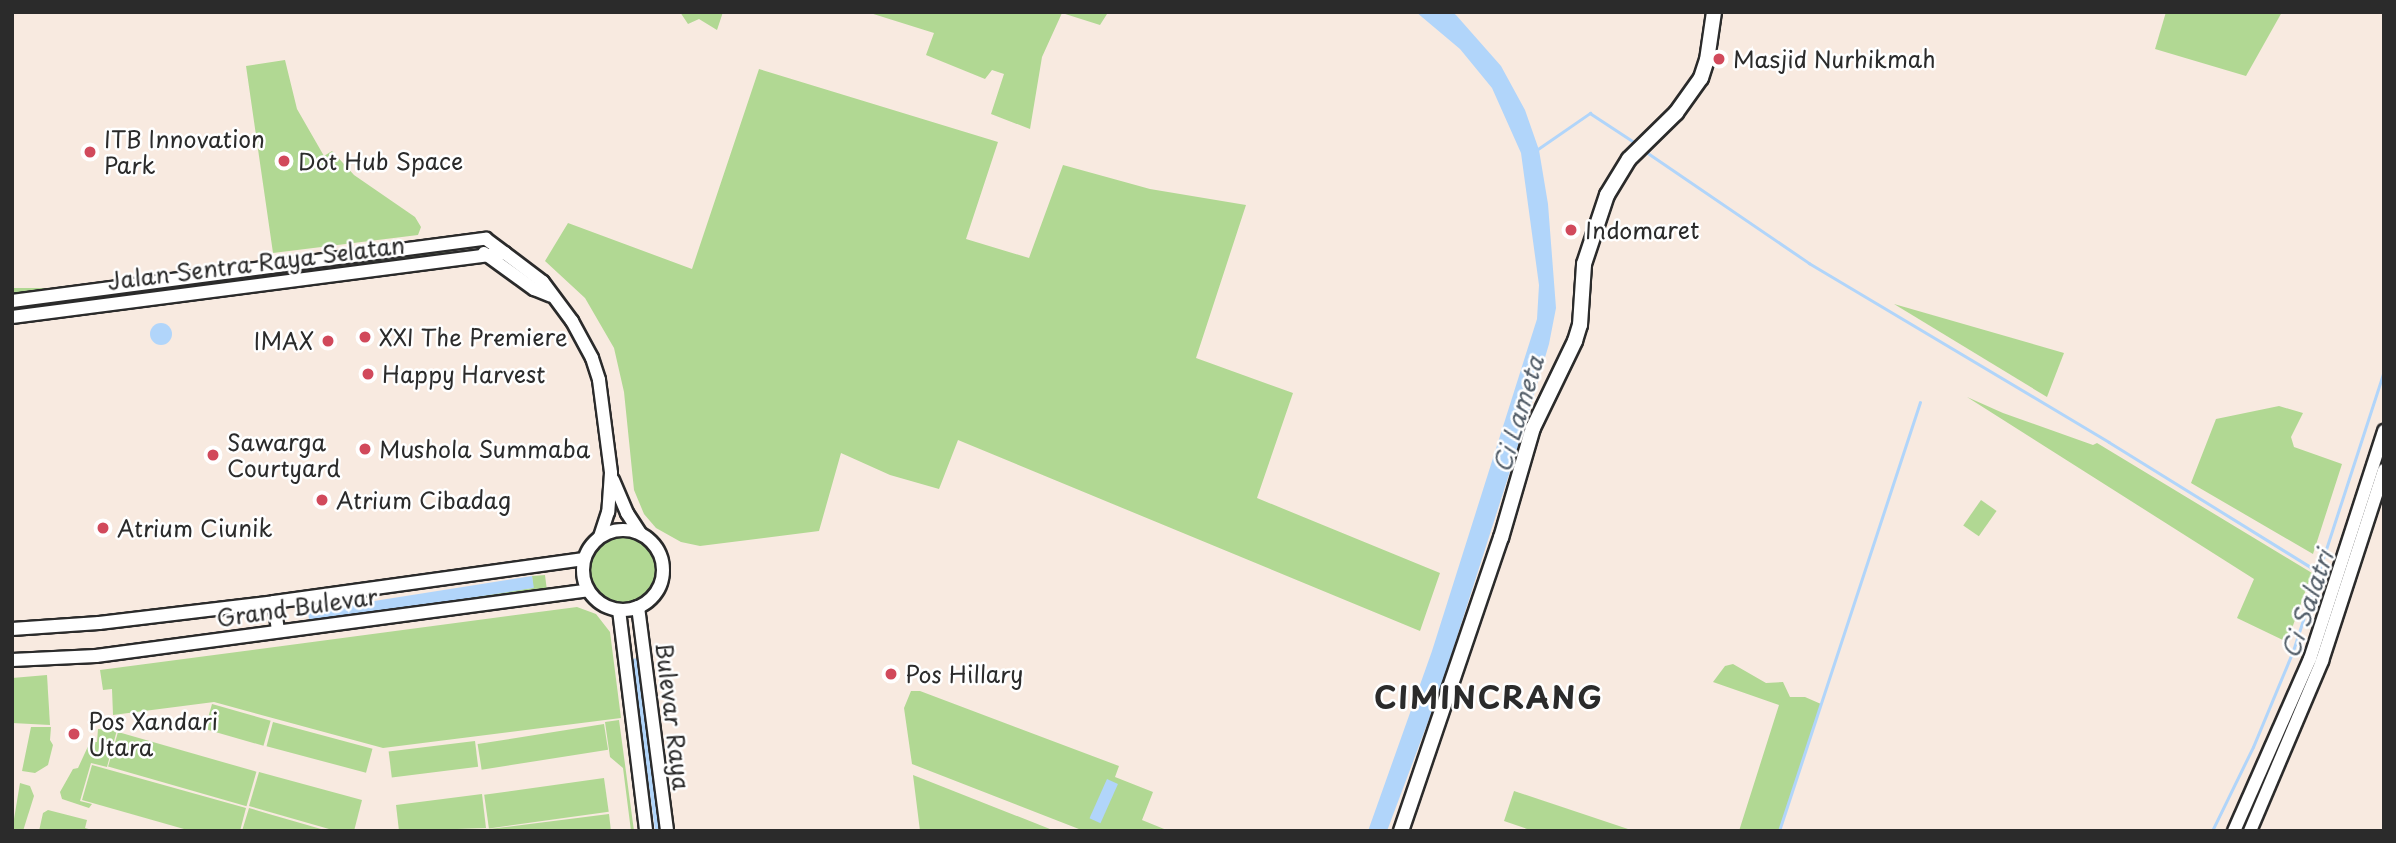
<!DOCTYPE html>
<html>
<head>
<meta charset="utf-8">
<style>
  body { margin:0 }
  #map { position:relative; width:2396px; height:843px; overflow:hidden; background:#f8eae0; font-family:"Playpen Sans",sans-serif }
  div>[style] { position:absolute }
  .green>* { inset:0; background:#b1d893; transform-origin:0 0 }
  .round { border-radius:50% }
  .water>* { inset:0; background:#b1d5fa; transform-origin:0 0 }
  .stream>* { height:2.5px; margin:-1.25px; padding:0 1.25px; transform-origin:1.25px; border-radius:1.25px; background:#b1d5fa }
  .roads { filter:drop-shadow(2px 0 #2b2b2b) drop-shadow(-2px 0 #2b2b2b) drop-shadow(0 2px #2b2b2b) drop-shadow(0 -2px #2b2b2b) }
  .tertiary>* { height:12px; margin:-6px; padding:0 6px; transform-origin:6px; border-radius:6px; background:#fff }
  .tertiary>.ring { margin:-6px; padding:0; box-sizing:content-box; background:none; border:12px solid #fff; border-radius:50% }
  .secondary>* { height:14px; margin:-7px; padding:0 7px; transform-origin:7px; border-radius:7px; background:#fff }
  .dots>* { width:19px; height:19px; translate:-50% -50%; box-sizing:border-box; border:4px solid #fff; border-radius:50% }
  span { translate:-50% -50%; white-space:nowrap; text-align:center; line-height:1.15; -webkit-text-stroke:5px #fff; paint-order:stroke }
  .poi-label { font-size:23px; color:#2b2b2b }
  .left { translate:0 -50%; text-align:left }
  .right { translate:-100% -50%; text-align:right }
  .street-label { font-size:23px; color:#2b2b2b }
  .water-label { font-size:24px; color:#535e69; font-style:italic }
  .district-label { font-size:30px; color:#2b2b2b; font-weight:700; letter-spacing:2px }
  .frame { position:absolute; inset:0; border:14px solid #2b2b2b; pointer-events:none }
</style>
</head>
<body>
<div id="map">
  <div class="green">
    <div style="clip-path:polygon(680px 12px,723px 12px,717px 30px,699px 19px,688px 24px)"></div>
    <div style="clip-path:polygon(867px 12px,1123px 12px,1107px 14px,1100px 25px,1062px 13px,1042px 57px,1030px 129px,991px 114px,1004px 74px,992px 70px,985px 79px,926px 55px,934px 33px)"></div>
    <div style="clip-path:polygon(2166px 12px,2282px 12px,2246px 76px,2155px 49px)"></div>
    <div style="clip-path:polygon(285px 60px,297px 109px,324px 156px,332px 151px,354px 175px,415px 217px,421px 227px,418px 235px,273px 253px,246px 66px)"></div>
    <div style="clip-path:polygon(759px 69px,998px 142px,966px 239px,1029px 258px,1063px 165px,1150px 189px,1246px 205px,1196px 358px,1293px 393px,1257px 498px,1440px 573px,1420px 631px,958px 440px,939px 489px,890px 475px,841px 453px,819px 531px,700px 546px,681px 542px,656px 528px,644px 514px,634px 490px,624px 392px,614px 348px,585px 298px,545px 261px,568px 223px,692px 269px)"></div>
    <div style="clip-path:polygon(451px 249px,452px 255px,355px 268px,354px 261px)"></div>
    <div style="left:237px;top:276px;width:7px;height:64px;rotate:82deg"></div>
    <div style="left:145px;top:288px;width:6px;height:134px;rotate:90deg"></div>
    <div style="clip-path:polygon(1894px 304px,2064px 353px,2047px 397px)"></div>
    <div style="clip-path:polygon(1967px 397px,2003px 413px,2093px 445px,2097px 443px,2312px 573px,2287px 642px,2237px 618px,2254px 579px)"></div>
    <div style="clip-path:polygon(2279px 406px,2303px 413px,2291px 437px,2294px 447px,2342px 464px,2313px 554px,2191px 483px,2216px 419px)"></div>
    <div style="left:1981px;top:500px;width:19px;height:31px;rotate:35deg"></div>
    <div class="round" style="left:590px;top:537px;width:66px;height:66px"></div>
    <div style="clip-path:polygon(545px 575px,547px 591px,380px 612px,354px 610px,533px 588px,532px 576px)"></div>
    <div style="clip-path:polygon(577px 607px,596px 614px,610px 632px,621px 718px,383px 748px,214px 702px,113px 715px,112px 689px,103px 690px,100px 670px)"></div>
    <div style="clip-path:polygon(1733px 664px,1766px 683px,1783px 682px,1790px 697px,1805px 697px,1821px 704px,1780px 831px,1739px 831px,1779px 705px,1713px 682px,1725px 666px)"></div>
    <div style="clip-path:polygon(47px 675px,50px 725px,12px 723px,12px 678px)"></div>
    <div style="clip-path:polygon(911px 691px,920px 691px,1119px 766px,1115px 777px,1153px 792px,1142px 820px,1169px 831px,1084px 831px,912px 764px,904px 708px)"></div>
    <div style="left:212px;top:704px;width:61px;height:26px;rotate:16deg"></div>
    <div style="clip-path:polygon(619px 720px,634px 831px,631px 831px,623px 768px,610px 757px,605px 722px)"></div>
    <div style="left:273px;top:722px;width:103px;height:25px;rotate:15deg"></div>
    <div style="left:604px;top:724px;width:26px;height:128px;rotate:81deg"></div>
    <div style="clip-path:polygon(31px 727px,51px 727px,50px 740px,53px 745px,48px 765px,35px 773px,22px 771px)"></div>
    <div style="clip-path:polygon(98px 729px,117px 730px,107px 767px,91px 763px,80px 801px,92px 804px,89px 808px,62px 799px,60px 792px,73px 769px,78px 768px,90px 742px,97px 742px)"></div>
    <div style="left:118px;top:732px;width:144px;height:36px;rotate:16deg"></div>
    <div style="left:475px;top:741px;width:26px;height:87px;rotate:83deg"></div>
    <div style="clip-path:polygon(92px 765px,246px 808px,240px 831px,191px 831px,82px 800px)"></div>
    <div style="clip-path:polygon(259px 772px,362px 800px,354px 831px,336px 831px,249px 806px)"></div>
    <div style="clip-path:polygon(913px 775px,1055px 831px,920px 831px)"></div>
    <div style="left:604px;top:778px;width:34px;height:121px;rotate:82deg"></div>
    <div style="clip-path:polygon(20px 783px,30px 786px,34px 796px,23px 831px,12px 831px)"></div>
    <div style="clip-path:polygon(1514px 791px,1634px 831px,1533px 831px,1504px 821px)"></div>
    <div style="clip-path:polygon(482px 794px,486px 828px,399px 831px,396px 805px)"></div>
    <div style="clip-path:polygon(249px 808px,269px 814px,328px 831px,242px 831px)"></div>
    <div style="clip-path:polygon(48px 810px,87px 820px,85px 828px,96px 831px,39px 831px,43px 813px)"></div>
    <div style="clip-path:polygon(609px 814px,611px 831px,489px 831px,489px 829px)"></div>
  </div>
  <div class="water">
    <div style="clip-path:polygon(1416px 12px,1452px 12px,1456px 15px,1501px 66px,1525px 110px,1539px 150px,1548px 204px,1556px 308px,1549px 344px,1527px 418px,1441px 687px,1387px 831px,1368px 831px,1432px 651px,1537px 319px,1539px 285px,1521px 153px,1492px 88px,1460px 49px)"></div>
    <div class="round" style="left:150px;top:323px;width:22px;height:22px"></div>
    <div style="left:532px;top:576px;width:12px;height:227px;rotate:81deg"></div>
    <div style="left:639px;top:658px;width:175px;height:8px;rotate:82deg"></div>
    <div style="left:1107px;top:779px;width:12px;height:43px;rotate:24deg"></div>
  </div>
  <div class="stream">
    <div style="left:1535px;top:151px;width:67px;rotate:-34.6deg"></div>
    <div style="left:1590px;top:113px;width:56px;rotate:33.4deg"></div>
    <div style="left:1645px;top:151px;width:199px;rotate:34.3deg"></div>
    <div style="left:1809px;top:263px;width:349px;rotate:30.8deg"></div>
    <div style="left:2109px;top:442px;width:247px;rotate:31.8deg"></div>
    <div style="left:1779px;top:831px;width:451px;rotate:-71.8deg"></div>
    <div style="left:2212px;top:831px;width:93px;rotate:-64deg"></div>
    <div style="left:2253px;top:747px;width:104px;rotate:-67.4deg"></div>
    <div style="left:2293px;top:651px;width:294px;rotate:-72deg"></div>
  </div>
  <div class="roads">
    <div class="tertiary">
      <div style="left:484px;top:253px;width:62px;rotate:35.8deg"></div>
      <div style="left:534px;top:289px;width:18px;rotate:22deg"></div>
      <div style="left:12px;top:301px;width:478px;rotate:-7.5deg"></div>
      <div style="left:486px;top:239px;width:71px;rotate:37deg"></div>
      <div style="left:543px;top:282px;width:49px;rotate:53.4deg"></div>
      <div style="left:572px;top:321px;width:42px;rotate:61.6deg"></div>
      <div style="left:592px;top:358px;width:23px;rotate:72deg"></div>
      <div style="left:599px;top:380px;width:94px;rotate:82.6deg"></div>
      <div style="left:611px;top:473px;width:39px;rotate:94deg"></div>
      <div style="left:608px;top:512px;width:25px;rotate:108deg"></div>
      <div style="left:12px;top:317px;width:497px;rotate:-7.4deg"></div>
      <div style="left:613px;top:480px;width:36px;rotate:67deg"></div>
      <div style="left:627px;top:513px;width:24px;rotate:57deg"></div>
      <div class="ring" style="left:583px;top:530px;width:68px;height:68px"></div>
      <div style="left:274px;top:602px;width:28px;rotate:82deg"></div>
      <div style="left:638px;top:607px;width:226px;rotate:82.6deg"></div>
      <div style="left:619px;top:610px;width:223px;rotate:83deg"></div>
      <div style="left:12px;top:629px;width:87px;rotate:-3.9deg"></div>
      <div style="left:99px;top:623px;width:176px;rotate:-6.8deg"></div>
      <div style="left:274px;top:602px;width:313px;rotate:-7.9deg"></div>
      <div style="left:12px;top:660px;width:84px;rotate:-2.7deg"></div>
      <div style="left:96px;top:656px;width:496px;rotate:-7.6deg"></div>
      <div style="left:2234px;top:831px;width:188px;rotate:-66.2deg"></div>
      <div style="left:2310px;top:659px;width:240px;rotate:-72deg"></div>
      <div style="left:2250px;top:831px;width:185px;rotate:-67deg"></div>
      <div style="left:2322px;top:661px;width:201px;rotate:-72deg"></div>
    </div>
    <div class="secondary">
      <div style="left:1401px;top:831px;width:310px;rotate:-71.2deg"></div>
      <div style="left:1501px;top:538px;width:115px;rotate:-73.8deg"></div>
      <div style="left:1533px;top:428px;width:97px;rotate:-64.2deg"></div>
      <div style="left:1575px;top:341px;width:17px;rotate:-73deg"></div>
      <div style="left:1580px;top:325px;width:61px;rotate:-86.2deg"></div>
      <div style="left:1584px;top:264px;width:73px;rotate:-71.6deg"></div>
      <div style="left:1607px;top:195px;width:42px;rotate:-58.6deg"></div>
      <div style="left:1629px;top:159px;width:66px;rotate:-44.4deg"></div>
      <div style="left:1676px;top:113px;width:43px;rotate:-54.5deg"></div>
      <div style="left:1701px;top:78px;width:19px;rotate:-72deg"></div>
      <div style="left:1707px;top:60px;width:49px;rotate:-81.7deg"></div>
    </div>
  </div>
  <div class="dots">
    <div style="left:1719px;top:59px;background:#d1495b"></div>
    <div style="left:90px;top:152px;background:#d1495b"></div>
    <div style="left:284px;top:161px;background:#d1495b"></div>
    <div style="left:1571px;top:230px;background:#d1495b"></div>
    <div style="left:365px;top:337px;background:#d1495b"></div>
    <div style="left:328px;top:341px;background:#d1495b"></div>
    <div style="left:368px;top:374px;background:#d1495b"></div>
    <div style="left:365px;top:449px;background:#d1495b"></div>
    <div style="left:213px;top:455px;background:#d1495b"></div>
    <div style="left:322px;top:500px;background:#d1495b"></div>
    <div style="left:103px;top:528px;background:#d1495b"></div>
    <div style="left:891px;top:674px;background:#d1495b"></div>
    <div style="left:74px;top:734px;background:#d1495b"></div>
  </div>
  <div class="poi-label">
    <span class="left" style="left:1733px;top:59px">Masjid Nurhikmah</span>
    <span class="left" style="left:104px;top:152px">ITB Innovation<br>Park</span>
    <span class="left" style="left:298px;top:161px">Dot Hub Space</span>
    <span class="left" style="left:1585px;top:230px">Indomaret</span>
    <span class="left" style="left:379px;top:337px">XXI The Premiere</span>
    <span class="right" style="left:314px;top:341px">IMAX</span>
    <span class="left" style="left:382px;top:374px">Happy Harvest</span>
    <span class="left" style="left:227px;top:455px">Sawarga<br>Courtyard</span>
    <span class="left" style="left:379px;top:449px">Mushola Summaba</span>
    <span class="left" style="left:336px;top:500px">Atrium Cibadag</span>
    <span class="left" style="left:117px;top:528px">Atrium Ciunik</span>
    <span class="left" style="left:905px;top:674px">Pos Hillary</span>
    <span class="left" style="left:88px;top:734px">Pos Xandari<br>Utara</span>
  </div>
  <div class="street-label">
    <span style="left:256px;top:263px;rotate:-7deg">Jalan Sentra Raya Selatan</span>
    <span style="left:297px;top:607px;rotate:-8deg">Grand Bulevar</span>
    <span style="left:673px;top:716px;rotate:83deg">Bulevar Raya</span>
  </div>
  <div class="water-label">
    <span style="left:1518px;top:414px;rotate:-73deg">Ci Lameta</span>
    <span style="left:2307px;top:604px;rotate:-71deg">Ci Salatri</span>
  </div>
  <div class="district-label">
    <span style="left:1489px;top:697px">CIMINCRANG</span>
  </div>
  <div class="frame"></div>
</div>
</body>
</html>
